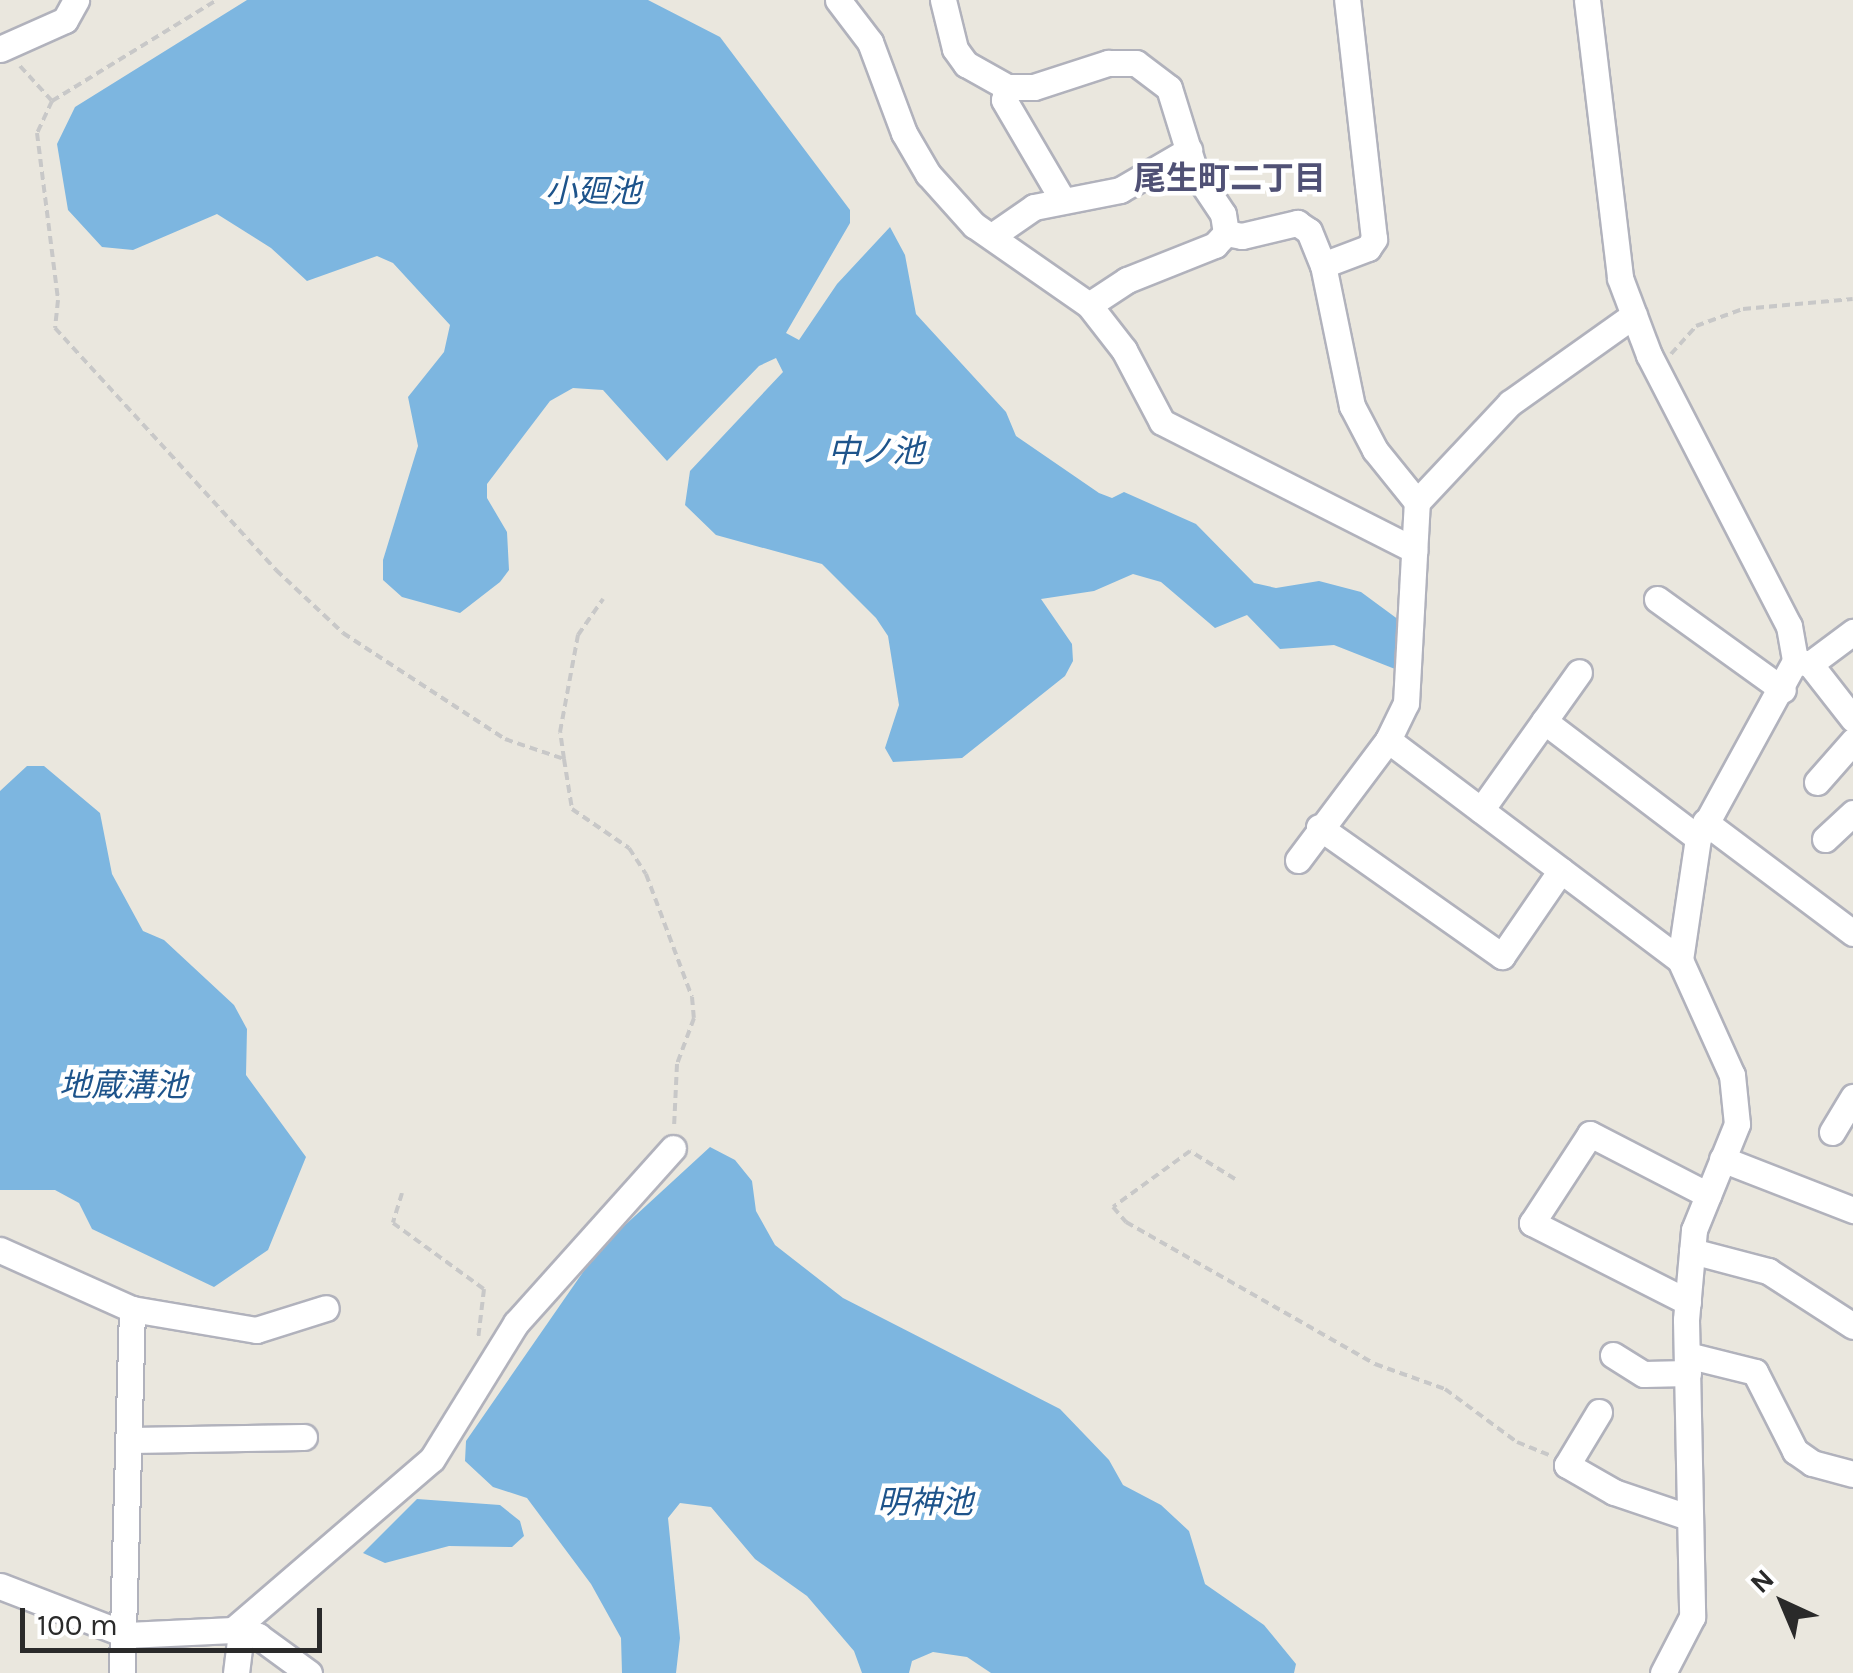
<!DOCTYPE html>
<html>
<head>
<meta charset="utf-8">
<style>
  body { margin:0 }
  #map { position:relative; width:1853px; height:1673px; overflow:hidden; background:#eae7de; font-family:Karla,"Noto Sans JP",sans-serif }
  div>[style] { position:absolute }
  .water>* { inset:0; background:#7db6e0 }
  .path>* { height:4px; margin-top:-2px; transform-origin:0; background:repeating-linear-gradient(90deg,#c8c8c8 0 8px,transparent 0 13px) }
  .roads { filter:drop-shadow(2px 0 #b1b2bc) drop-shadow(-2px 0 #b1b2bc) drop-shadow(0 2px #b1b2bc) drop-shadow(0 -2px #b1b2bc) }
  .minor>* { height:25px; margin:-12.5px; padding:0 12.5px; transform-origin:12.5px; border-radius:12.5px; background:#fff }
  span { translate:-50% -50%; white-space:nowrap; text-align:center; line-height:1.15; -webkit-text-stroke:9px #fff; paint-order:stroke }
  .neighbourhood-label { font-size:32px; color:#505175; font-weight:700 }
  .water-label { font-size:32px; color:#1e548b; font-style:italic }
  .north { position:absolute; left:1733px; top:1553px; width:100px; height:100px; -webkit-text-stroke:8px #fff; paint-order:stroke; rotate:316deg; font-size:28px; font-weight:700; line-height:40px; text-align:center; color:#2a2a2a }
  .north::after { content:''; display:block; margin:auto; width:35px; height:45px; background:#2a2a2a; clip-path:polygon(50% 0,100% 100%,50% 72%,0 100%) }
  .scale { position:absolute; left:20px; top:1608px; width:302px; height:45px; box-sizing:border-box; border:5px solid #2a2a2a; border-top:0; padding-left:12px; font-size:30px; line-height:35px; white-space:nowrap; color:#2a2a2a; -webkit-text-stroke:8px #fff; paint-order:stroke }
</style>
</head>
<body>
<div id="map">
  <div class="water">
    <div style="clip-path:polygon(247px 0,648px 0,720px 37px,850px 210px,850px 223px,786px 333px,799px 340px,837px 284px,890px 227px,905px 255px,916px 314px,1006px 412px,1016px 436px,1099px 493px,1112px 498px,1124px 492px,1196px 524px,1254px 583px,1276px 588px,1319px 581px,1361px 592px,1399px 620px,1395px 669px,1334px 645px,1280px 649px,1247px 615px,1215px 628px,1161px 582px,1133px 574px,1094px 591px,1041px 599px,1072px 644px,1073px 661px,1065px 676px,962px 758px,893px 762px,885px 748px,899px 705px,888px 636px,876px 618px,822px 564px,716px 535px,685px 505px,690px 471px,783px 372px,776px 358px,759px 366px,667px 461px,603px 390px,573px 388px,550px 401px,487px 484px,487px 498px,507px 532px,509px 570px,500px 582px,460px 613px,402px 597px,383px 580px,383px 560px,418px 446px,408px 397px,444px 352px,450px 325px,393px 263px,377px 256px,307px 281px,271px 248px,217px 214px,133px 250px,102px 247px,68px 210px,57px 144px,75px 107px)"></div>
    <div style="clip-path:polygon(27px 766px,44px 766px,100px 813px,112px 874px,143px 931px,164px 940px,234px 1005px,247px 1029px,246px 1075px,306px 1157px,268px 1250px,214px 1287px,92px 1229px,79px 1203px,55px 1190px,0 1190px,0 791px)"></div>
    <div style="clip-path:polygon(710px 1147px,735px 1160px,752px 1181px,756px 1211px,775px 1245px,843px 1298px,1060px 1409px,1109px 1460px,1123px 1485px,1161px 1505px,1189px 1531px,1205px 1584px,1264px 1625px,1296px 1664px,1294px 1673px,991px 1673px,967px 1657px,933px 1652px,912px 1661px,909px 1673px,862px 1673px,854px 1651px,807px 1596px,755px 1559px,711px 1507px,680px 1503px,668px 1518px,680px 1638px,676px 1673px,622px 1673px,621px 1638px,591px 1584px,527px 1498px,493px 1487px,465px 1461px,466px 1441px,599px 1249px)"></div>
    <div style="clip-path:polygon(417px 1499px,500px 1505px,520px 1521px,524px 1536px,512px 1547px,449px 1546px,385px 1563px,363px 1553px)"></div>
  </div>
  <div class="path">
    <div style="left:20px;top:66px;width:47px;rotate:47.6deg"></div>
    <div style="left:52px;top:101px;width:193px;rotate:-31.5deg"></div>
    <div style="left:52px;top:101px;width:35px;rotate:115deg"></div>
    <div style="left:37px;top:133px;width:168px;rotate:82.8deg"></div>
    <div style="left:58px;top:300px;width:28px;rotate:96deg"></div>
    <div style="left:55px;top:328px;width:328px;rotate:47.6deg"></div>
    <div style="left:276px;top:570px;width:92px;rotate:43.2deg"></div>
    <div style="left:343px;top:633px;width:194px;rotate:33.2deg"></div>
    <div style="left:505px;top:739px;width:62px;rotate:18.7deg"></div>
    <div style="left:564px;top:759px;width:51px;rotate:80.9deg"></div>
    <div style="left:572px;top:809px;width:69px;rotate:34.4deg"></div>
    <div style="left:629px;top:848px;width:31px;rotate:57deg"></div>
    <div style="left:646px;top:874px;width:131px;rotate:69.5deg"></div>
    <div style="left:692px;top:997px;width:21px;rotate:85deg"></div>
    <div style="left:694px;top:1018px;width:49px;rotate:110.3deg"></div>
    <div style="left:677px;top:1064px;width:64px;rotate:92.7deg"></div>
    <div style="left:1671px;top:354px;width:38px;rotate:-48deg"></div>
    <div style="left:1696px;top:326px;width:50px;rotate:-19.9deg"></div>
    <div style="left:1743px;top:309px;width:110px;rotate:-5.2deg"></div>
    <div style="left:564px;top:759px;width:27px;rotate:-98deg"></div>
    <div style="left:560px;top:732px;width:99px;rotate:-79.5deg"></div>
    <div style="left:578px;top:635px;width:44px;rotate:-55.2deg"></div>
    <div style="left:1235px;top:1179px;width:53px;rotate:-148.1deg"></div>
    <div style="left:1190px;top:1151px;width:95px;rotate:144deg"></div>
    <div style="left:1113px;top:1207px;width:20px;rotate:49deg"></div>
    <div style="left:1126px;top:1222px;width:287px;rotate:29.7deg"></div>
    <div style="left:1375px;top:1364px;width:74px;rotate:19.7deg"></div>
    <div style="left:1445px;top:1389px;width:89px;rotate:36.4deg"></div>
    <div style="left:1517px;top:1442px;width:35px;rotate:22deg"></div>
    <div style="left:402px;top:1193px;width:31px;rotate:107deg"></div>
    <div style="left:393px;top:1223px;width:112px;rotate:36deg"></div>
    <div style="left:484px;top:1289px;width:50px;rotate:96.8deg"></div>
  </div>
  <div class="roads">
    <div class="minor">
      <div style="left:838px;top:0;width:53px;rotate:52.7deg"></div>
      <div style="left:870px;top:42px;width:97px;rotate:69.5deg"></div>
      <div style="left:904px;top:133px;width:48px;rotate:59.7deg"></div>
      <div style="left:928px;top:174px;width:69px;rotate:48deg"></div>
      <div style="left:974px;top:225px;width:140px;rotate:34.8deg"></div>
      <div style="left:1089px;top:305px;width:57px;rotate:52.1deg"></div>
      <div style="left:1124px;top:350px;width:81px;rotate:62.2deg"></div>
      <div style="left:1162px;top:422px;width:283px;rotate:26.9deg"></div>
      <div style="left:943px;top:0;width:50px;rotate:76.2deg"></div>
      <div style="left:955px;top:49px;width:19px;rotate:54deg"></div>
      <div style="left:966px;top:64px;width:47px;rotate:29.3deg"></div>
      <div style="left:1007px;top:87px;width:27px"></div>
      <div style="left:1034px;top:87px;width:78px;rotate:-18deg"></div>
      <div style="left:1108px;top:63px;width:28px"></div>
      <div style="left:1136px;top:63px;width:41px;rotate:37.1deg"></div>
      <div style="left:1169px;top:88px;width:88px;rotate:72.8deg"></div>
      <div style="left:1195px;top:172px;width:50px;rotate:56.3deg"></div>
      <div style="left:1223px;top:214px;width:19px;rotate:81deg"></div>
      <div style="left:1226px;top:233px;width:16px;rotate:133deg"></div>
      <div style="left:1215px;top:245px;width:95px;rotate:158.3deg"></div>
      <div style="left:1127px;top:280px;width:45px;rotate:146.7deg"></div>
      <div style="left:1587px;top:0;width:280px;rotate:83.2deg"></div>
      <div style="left:1620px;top:278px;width:82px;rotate:69.4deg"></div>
      <div style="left:1649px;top:355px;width:305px;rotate:62.7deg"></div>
      <div style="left:1789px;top:626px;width:36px;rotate:80deg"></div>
      <div style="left:1795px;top:661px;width:202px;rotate:118.7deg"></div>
      <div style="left:1698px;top:838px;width:123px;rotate:98.4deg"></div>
      <div style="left:1680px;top:960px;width:126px;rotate:65.7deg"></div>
      <div style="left:1732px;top:1075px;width:49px;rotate:84.2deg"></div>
      <div style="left:1737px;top:1124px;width:114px;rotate:112.1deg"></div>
      <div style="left:1694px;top:1230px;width:90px;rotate:95.1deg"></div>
      <div style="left:1686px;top:1320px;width:297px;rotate:88.8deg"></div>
      <div style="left:1692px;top:1617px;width:63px;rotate:117.4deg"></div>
      <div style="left:0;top:49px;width:71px;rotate:-24deg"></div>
      <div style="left:65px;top:20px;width:23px;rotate:-61deg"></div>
      <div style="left:1007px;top:87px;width:13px;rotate:103deg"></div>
      <div style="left:1004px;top:100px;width:113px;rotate:59.6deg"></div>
      <div style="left:1226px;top:233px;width:16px;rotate:11deg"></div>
      <div style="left:1242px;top:236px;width:57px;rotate:-13.3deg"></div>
      <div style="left:1297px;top:223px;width:14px;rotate:34deg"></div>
      <div style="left:1309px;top:231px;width:37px;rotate:68deg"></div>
      <div style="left:1323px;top:265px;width:144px;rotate:78.4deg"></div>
      <div style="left:1352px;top:406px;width:50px;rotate:62.4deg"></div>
      <div style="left:1375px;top:450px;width:67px;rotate:51.1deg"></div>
      <div style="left:992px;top:236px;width:51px;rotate:-34.6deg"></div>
      <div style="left:1034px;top:207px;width:88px;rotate:-11.2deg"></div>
      <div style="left:1120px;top:190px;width:80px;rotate:-30.1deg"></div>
      <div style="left:1323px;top:265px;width:48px;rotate:-20.7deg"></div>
      <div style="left:1368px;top:248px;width:11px;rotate:-56deg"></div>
      <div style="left:1374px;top:239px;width:241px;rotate:-96.4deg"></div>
      <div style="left:1657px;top:599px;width:155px;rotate:35.8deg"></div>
      <div style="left:1795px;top:661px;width:15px;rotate:11deg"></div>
      <div style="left:1810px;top:664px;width:70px;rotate:52deg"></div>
      <div style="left:1810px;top:664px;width:54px;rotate:-36.7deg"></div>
      <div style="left:1544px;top:721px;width:193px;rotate:37.2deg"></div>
      <div style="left:1388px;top:740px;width:366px;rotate:37deg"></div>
      <div style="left:1817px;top:782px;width:55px;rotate:-48.7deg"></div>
      <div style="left:1481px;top:810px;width:169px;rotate:-54.6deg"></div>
      <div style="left:1705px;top:822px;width:185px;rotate:36.9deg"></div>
      <div style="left:1319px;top:827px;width:224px;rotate:35.2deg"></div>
      <div style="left:1502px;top:956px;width:104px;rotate:-55.5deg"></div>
      <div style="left:1825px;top:839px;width:38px;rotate:-43deg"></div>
      <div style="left:1298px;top:860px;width:150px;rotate:-53.1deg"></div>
      <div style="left:1388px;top:740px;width:41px;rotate:-64.1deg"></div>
      <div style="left:1406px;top:703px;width:201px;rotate:-86.9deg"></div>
      <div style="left:1417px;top:502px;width:136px;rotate:-46.8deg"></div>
      <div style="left:1510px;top:403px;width:152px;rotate:-35.4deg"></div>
      <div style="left:1832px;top:1132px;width:41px;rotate:-59deg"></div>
      <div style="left:1722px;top:1159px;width:141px;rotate:21.3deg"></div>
      <div style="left:0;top:1250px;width:145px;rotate:24.1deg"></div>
      <div style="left:132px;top:1309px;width:364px;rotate:91.6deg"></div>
      <div style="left:1692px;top:1251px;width:79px;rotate:14.7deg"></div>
      <div style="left:1768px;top:1271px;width:101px;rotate:32.9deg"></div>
      <div style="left:1688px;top:1302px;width:175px;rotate:-153.1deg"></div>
      <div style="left:1532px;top:1223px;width:106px;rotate:-56.9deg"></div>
      <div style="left:1590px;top:1134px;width:133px;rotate:27.3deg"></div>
      <div style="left:132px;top:1309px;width:126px;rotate:9.6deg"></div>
      <div style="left:256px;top:1330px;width:73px;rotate:-17.4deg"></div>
      <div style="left:1613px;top:1355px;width:36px;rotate:32deg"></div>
      <div style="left:1644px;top:1374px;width:44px;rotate:-1.3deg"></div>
      <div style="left:1687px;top:1355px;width:70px;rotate:14deg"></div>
      <div style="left:1755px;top:1372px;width:89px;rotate:63.1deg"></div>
      <div style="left:1795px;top:1451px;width:21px;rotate:35deg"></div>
      <div style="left:1812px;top:1463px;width:42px;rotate:15deg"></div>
      <div style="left:1599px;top:1412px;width:62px;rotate:121.1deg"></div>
      <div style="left:1567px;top:1465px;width:54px;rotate:29.9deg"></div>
      <div style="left:1614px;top:1492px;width:78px;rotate:18.7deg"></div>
      <div style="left:130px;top:1440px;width:174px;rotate:-1deg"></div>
      <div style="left:0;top:1586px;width:136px;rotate:21.1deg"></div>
      <div style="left:127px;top:1635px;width:106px;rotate:-2.7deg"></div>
      <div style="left:233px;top:1630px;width:26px;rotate:13deg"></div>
      <div style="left:258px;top:1636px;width:63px;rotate:36deg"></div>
      <div style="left:233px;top:1630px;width:262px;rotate:-40.7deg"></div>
      <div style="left:432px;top:1459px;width:160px;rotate:-58.3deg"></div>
      <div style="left:516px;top:1323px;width:235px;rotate:-48.1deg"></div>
      <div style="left:236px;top:1673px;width:41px;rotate:-83deg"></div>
    </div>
  </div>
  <div class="neighbourhood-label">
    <span style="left:1230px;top:179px">尾生町二丁目</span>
  </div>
  <div class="water-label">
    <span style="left:593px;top:192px">小廻池</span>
    <span style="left:876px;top:452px">中ノ池</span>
    <span style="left:123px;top:1086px">地蔵溝池</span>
    <span style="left:925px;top:1503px">明神池</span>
  </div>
  <div class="north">N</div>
  <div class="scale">100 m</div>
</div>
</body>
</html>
